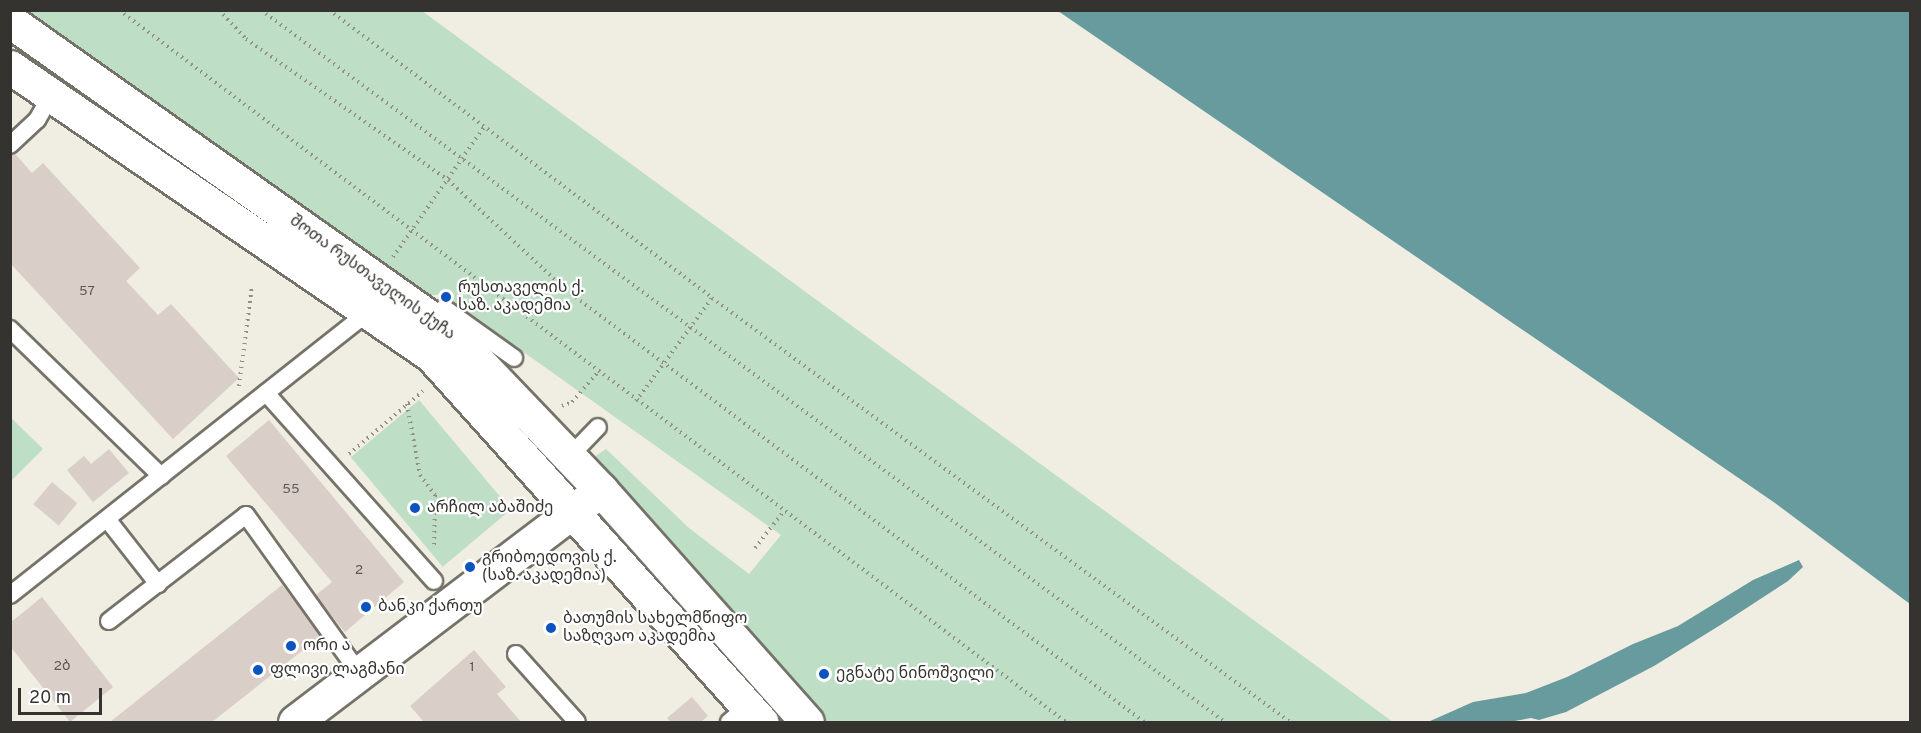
<!DOCTYPE html>
<html>
<head>
<meta charset="utf-8">
<style>
  body { margin:0 }
  #map { position:relative; width:1921px; height:733px; overflow:hidden; background:#f0ede2; font-family:Overpass,"Noto Sans Georgian",sans-serif }
  div>[style] { position:absolute }
  .green>* { inset:0; background:#bedec6; transform-origin:0 0 }
  .water>* { inset:0; background:#689b9d }
  .building>* { inset:0; background:#d9cec8; transform-origin:0 0 }
  .path>* { height:4px; margin-top:-2px; transform-origin:0; background:repeating-linear-gradient(90deg,#918f88 0 1.5px,transparent 0 6px) }
  .roads { filter:drop-shadow(2px 0 #757369) drop-shadow(-2px 0 #757369) drop-shadow(0 2px #757369) drop-shadow(0 -2px #757369) }
  .service>* { height:16px; margin:-8px; padding:0 8px; transform-origin:8px; border-radius:8px; background:#fff }
  .tertiary>* { height:33px; margin:-16.5px; padding:0 16.5px; transform-origin:16.5px; border-radius:16.5px; background:#fff }
  .secondary>* { height:33px; margin:-16.5px; padding:0 16.5px; transform-origin:16.5px; border-radius:16.5px; background:#fff }
  .dots>* { width:16px; height:16px; translate:-50% -50%; box-sizing:border-box; border:3px solid #fff; border-radius:50% }
  span { translate:-50% -50%; white-space:nowrap; text-align:center; line-height:1.15; -webkit-text-stroke:4.5px #fff; paint-order:stroke }
  .number-label { font-size:14px; color:#5d5a55 }
  .number-label span { -webkit-text-stroke-width:0 }
  .street-label { font-size:16px; color:#34332f }
  .poi-label { font-size:16px; color:#34332f }
  .left { translate:0 -50%; text-align:left }
  .frame { position:absolute; inset:0; border:12px solid #34332f; pointer-events:none }
  .scale { position:absolute; left:18px; top:688px; width:84px; height:27px; box-sizing:border-box; border:3px solid #34332f; border-top:0; padding-left:8px; font-size:18px; line-height:21px; white-space:nowrap; color:#34332f; -webkit-text-stroke:4px #fff; paint-order:stroke }
</style>
</head>
<body>
<div id="map">
  <div class="green">
    <div style="clip-path:polygon(27px 11px,422px 11px,1393px 722px,819px 722px,584px 464px,606px 449px,689px 528px,749px 574px,781px 535px,442px 294px,417px 297px)"></div>
    <div style="left:419px;top:400px;width:143px;height:89px;rotate:50deg"></div>
    <div style="clip-path:polygon(10px 417px,43px 449px,11px 481px,10px 481px)"></div>
  </div>
  <div class="water">
    <div style="clip-path:polygon(1058px 11px,1910px 11px,1910px 604px,1775px 503px)"></div>
    <div style="clip-path:polygon(1799px 560px,1803px 567px,1788px 581px,1722px 624px,1654px 666px,1566px 712px,1539px 720px,1531px 718px,1509px 722px,1428px 722px,1473px 702px,1526px 693px,1567px 677px,1633px 644px,1678px 626px,1753px 580px)"></div>
  </div>
  <div class="building">
    <div style="clip-path:polygon(10px 148px,32px 173px,43px 163px,140px 268px,126px 281px,158px 315px,171px 304px,239px 378px,173px 439px,10px 263px)"></div>
    <div style="clip-path:polygon(269px 420px,404px 582px,345px 632px,315px 596px,332px 582px,226px 456px)"></div>
    <div style="clip-path:polygon(109px 449px,129px 473px,93px 502px,67px 470px,84px 456px,91px 464px)"></div>
    <div style="left:52px;top:482px;width:33px;height:29px;rotate:40deg"></div>
    <div style="clip-path:polygon(282px 585px,322px 635px,212px 722px,110px 722px)"></div>
    <div style="clip-path:polygon(42px 597px,113px 687px,70px 722px,10px 646px,10px 623px)"></div>
    <div style="clip-path:polygon(474px 650px,506px 687px,497px 694px,521px 722px,424px 722px,410px 706px)"></div>
    <div style="clip-path:polygon(692px 697px,708px 716px,701px 722px,671px 722px,667px 718px)"></div>
  </div>
  <div class="path">
    <div style="left:119px;top:10px;width:1185px;rotate:36.94deg"></div>
    <div style="left:219px;top:10px;width:40px;rotate:47deg"></div>
    <div style="left:246px;top:39px;width:246px;rotate:34.9deg"></div>
    <div style="left:448px;top:180px;width:161px;rotate:43deg"></div>
    <div style="left:566px;top:290px;width:722px;rotate:36.77deg"></div>
    <div style="left:261px;top:10px;width:1198px;rotate:36.45deg"></div>
    <div style="left:329px;top:10px;width:479px;rotate:36.9deg"></div>
    <div style="left:712px;top:298px;width:717px;rotate:36.26deg"></div>
    <div style="left:393px;top:257px;width:159px;rotate:-55deg"></div>
    <div style="left:239px;top:386px;width:101px;rotate:-82.6deg"></div>
    <div style="left:636px;top:401px;width:128px;rotate:-53.6deg"></div>
    <div style="left:407px;top:404px;width:72px;rotate:79.6deg"></div>
    <div style="left:420px;top:475px;width:25px;rotate:53deg"></div>
    <div style="left:435px;top:495px;width:51px;rotate:91.1deg"></div>
    <div style="left:562px;top:406px;width:11px;rotate:-22deg"></div>
    <div style="left:572px;top:402px;width:40px;rotate:-49deg"></div>
    <div style="left:349px;top:454px;width:97px;rotate:-40.4deg"></div>
    <div style="left:755px;top:548px;width:47px;rotate:-51.9deg"></div>
  </div>
  <div class="roads">
    <div class="service">
      <div style="left:10px;top:145px;width:37px;rotate:-43deg"></div>
      <div style="left:37px;top:120px;width:28px;rotate:-60deg"></div>
      <div style="left:444px;top:308px;width:86px;rotate:35.5deg"></div>
      <div style="left:10px;top:329px;width:211px;rotate:44.2deg"></div>
      <div style="left:266px;top:393px;width:252px;rotate:48.2deg"></div>
      <div style="left:570px;top:456px;width:40px;rotate:-46deg"></div>
      <div style="left:107px;top:519px;width:83px;rotate:51.9deg"></div>
      <div style="left:10px;top:595px;width:456px;rotate:-38.3deg"></div>
      <div style="left:109px;top:621px;width:173px;rotate:-37.7deg"></div>
      <div style="left:246px;top:515px;width:196px;rotate:54.4deg"></div>
      <div style="left:516px;top:654px;width:91px;rotate:48.1deg"></div>
      <div style="left:729px;top:722px;width:23px;rotate:-40deg"></div>
    </div>
    <div class="tertiary">
      <div style="left:295px;top:722px;width:384px;rotate:-37.2deg"></div>
    </div>
    <div class="secondary">
      <div style="left:10px;top:21px;width:537px;rotate:35.23deg"></div>
      <div style="left:449px;top:331px;width:220px;rotate:46.3deg"></div>
      <div style="left:601px;top:490px;width:310px;rotate:48.4deg"></div>
      <div style="left:10px;top:67px;width:510px;rotate:34.38deg"></div>
      <div style="left:431px;top:355px;width:494px;rotate:48deg"></div>
    </div>
  </div>
  <div class="dots">
    <div style="left:446px;top:297px;background:#0b54be"></div>
    <div style="left:415px;top:508px;background:#0b54be"></div>
    <div style="left:470px;top:567px;background:#0b54be"></div>
    <div style="left:366px;top:607px;background:#0b54be"></div>
    <div style="left:551px;top:628px;background:#0b54be"></div>
    <div style="left:291px;top:646px;background:#0b54be"></div>
    <div style="left:258px;top:670px;background:#0b54be"></div>
    <div style="left:824px;top:674px;background:#0b54be"></div>
  </div>
  <div class="number-label">
    <span style="left:87px;top:292px">57</span>
    <span style="left:291px;top:490px">55</span>
    <span style="left:359px;top:571px">2</span>
    <span style="left:62px;top:667px">2ბ</span>
    <span style="left:472px;top:668px">1</span>
  </div>
  <div class="street-label">
    <span style="left:372px;top:278px;rotate:36deg">შოთა რუსთაველის ქუჩა</span>
  </div>
  <div class="poi-label">
    <span class="left" style="left:458px;top:297px">რუსთაველის ქ.<br>საზ. აკადემია</span>
    <span class="left" style="left:427px;top:508px">არჩილ აბაშიძე</span>
    <span class="left" style="left:482px;top:567px">გრიბოედოვის ქ.<br>(საზ. აკადემია)</span>
    <span class="left" style="left:378px;top:607px">ბანკი ქართუ</span>
    <span class="left" style="left:563px;top:628px">ბათუმის სახელმწიფო<br>საზღვაო აკადემია</span>
    <span class="left" style="left:303px;top:646px">ორი ა</span>
    <span class="left" style="left:270px;top:670px">ფლივი ლაგმანი</span>
    <span class="left" style="left:836px;top:674px">ეგნატე ნინოშვილი</span>
  </div>
  <div class="frame"></div>
  <div class="scale">20 m</div>
</div>
</body>
</html>
